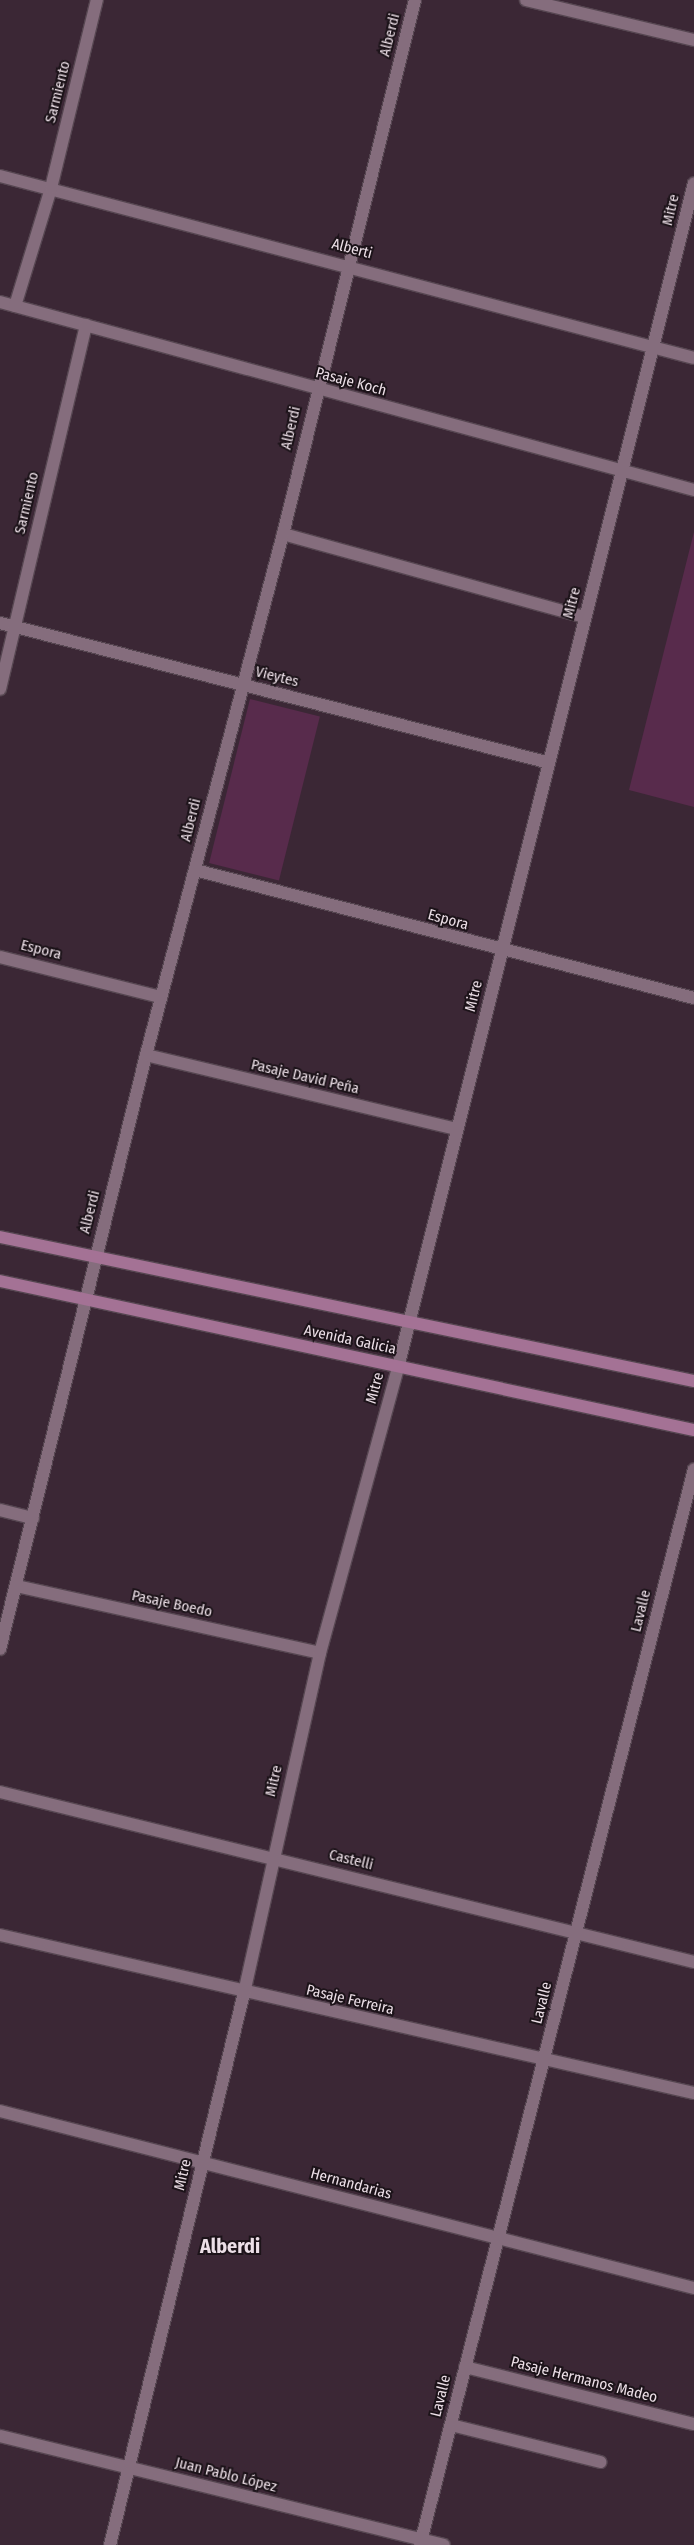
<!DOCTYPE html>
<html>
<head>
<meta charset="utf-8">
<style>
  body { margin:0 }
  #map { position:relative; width:694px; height:2545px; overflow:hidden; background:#3b2735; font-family:"Fira Sans Condensed",sans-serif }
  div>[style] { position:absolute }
  .green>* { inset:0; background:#582b4c; transform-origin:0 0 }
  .roads { filter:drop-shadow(1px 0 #564651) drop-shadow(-1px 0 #564651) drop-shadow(0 1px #564651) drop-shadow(0 -1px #564651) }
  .street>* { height:12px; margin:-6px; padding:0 6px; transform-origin:6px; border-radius:6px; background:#856d7d }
  .secondary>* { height:12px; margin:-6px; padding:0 6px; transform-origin:6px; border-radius:6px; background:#a47295 }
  span { translate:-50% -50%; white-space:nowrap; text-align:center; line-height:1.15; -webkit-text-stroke:4px #1c1319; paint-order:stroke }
  .street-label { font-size:15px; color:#ecdfe7 }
  .district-label { font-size:20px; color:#ecdfe7; font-weight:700 }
</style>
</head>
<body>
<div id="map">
  <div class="green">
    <div style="clip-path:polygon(694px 532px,694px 807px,629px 790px)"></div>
    <div style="left:250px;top:699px;width:72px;height:169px;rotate:14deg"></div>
  </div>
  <div class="roads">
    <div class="street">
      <div style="left:526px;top:0;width:173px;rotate:13.4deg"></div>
      <div style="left:0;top:176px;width:717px;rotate:14.69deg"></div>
      <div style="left:0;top:302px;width:719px;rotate:15.16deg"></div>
      <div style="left:15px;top:306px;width:123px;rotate:-73deg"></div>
      <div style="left:51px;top:188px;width:194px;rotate:-76.3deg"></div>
      <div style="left:283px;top:534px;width:313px;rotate:15.4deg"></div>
      <div style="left:0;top:623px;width:563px;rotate:14.28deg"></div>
      <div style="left:0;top:689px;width:374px;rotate:-76.7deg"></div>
      <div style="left:195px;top:870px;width:515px;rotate:14.39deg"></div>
      <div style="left:0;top:957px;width:166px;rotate:14deg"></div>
      <div style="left:146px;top:1055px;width:319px;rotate:13.4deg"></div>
      <div style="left:0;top:1510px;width:34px;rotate:14deg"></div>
      <div style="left:16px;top:1586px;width:311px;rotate:12.4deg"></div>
      <div style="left:0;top:1649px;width:612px;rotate:-76.19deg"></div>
      <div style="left:146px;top:1055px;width:539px;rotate:-75.27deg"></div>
      <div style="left:283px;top:534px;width:550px;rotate:-76.12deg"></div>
      <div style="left:0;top:1792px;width:715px;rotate:13.76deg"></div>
      <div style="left:0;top:1935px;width:712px;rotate:12.83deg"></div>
      <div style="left:0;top:2111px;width:716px;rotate:14.31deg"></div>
      <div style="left:465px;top:2367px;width:236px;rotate:14deg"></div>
      <div style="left:451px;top:2425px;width:154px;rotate:13.9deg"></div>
      <div style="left:0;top:2436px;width:457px;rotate:13.8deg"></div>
      <div style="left:110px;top:2545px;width:568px;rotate:-76.36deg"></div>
      <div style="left:244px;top:1993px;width:348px;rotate:-77.4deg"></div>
      <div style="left:320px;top:1653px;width:296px;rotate:-74.7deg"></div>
      <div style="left:398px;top:1367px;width:1220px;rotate:-75.96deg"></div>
      <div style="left:420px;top:2545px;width:1110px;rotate:-75.71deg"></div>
    </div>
    <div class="secondary">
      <div style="left:0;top:1237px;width:709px;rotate:11.72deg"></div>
      <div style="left:0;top:1281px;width:710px;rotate:12.12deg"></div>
    </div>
  </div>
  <div class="street-label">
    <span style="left:390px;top:35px;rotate:-76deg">Alberdi</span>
    <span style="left:58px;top:92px;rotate:-76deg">Sarmiento</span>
    <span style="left:671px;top:210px;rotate:-77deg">Mitre</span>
    <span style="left:352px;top:249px;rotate:15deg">Alberti</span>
    <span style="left:351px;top:382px;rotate:15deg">Pasaje Koch</span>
    <span style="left:291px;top:428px;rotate:-77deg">Alberdi</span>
    <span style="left:27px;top:503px;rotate:-77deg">Sarmiento</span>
    <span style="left:572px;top:603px;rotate:-75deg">Mitre</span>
    <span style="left:277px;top:677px;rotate:14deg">Vieytes</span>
    <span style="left:191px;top:820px;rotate:-76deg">Alberdi</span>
    <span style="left:448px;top:920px;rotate:15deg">Espora</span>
    <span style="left:41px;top:950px;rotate:14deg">Espora</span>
    <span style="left:474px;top:996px;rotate:-76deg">Mitre</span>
    <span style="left:305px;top:1077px;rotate:13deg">Pasaje David Peña</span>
    <span style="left:90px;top:1212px;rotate:-76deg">Alberdi</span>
    <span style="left:350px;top:1340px;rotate:12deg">Avenida Galicia</span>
    <span style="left:375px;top:1388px;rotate:-75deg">Mitre</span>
    <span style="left:172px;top:1604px;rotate:12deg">Pasaje Boedo</span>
    <span style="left:641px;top:1611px;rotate:-76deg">Lavalle</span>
    <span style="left:274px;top:1781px;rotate:-77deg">Mitre</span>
    <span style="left:351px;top:1860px;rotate:14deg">Castelli</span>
    <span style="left:350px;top:2000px;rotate:13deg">Pasaje Ferreira</span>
    <span style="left:542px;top:2003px;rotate:-76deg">Lavalle</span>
    <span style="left:183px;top:2175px;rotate:-77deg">Mitre</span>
    <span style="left:351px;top:2184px;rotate:15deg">Hernandarias</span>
    <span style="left:584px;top:2380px;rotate:14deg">Pasaje Hermanos Madeo</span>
    <span style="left:441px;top:2396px;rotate:-76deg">Lavalle</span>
    <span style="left:226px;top:2475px;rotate:14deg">Juan Pablo López</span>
  </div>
  <div class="district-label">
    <span style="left:230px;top:2246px">Alberdi</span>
  </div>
</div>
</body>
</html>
